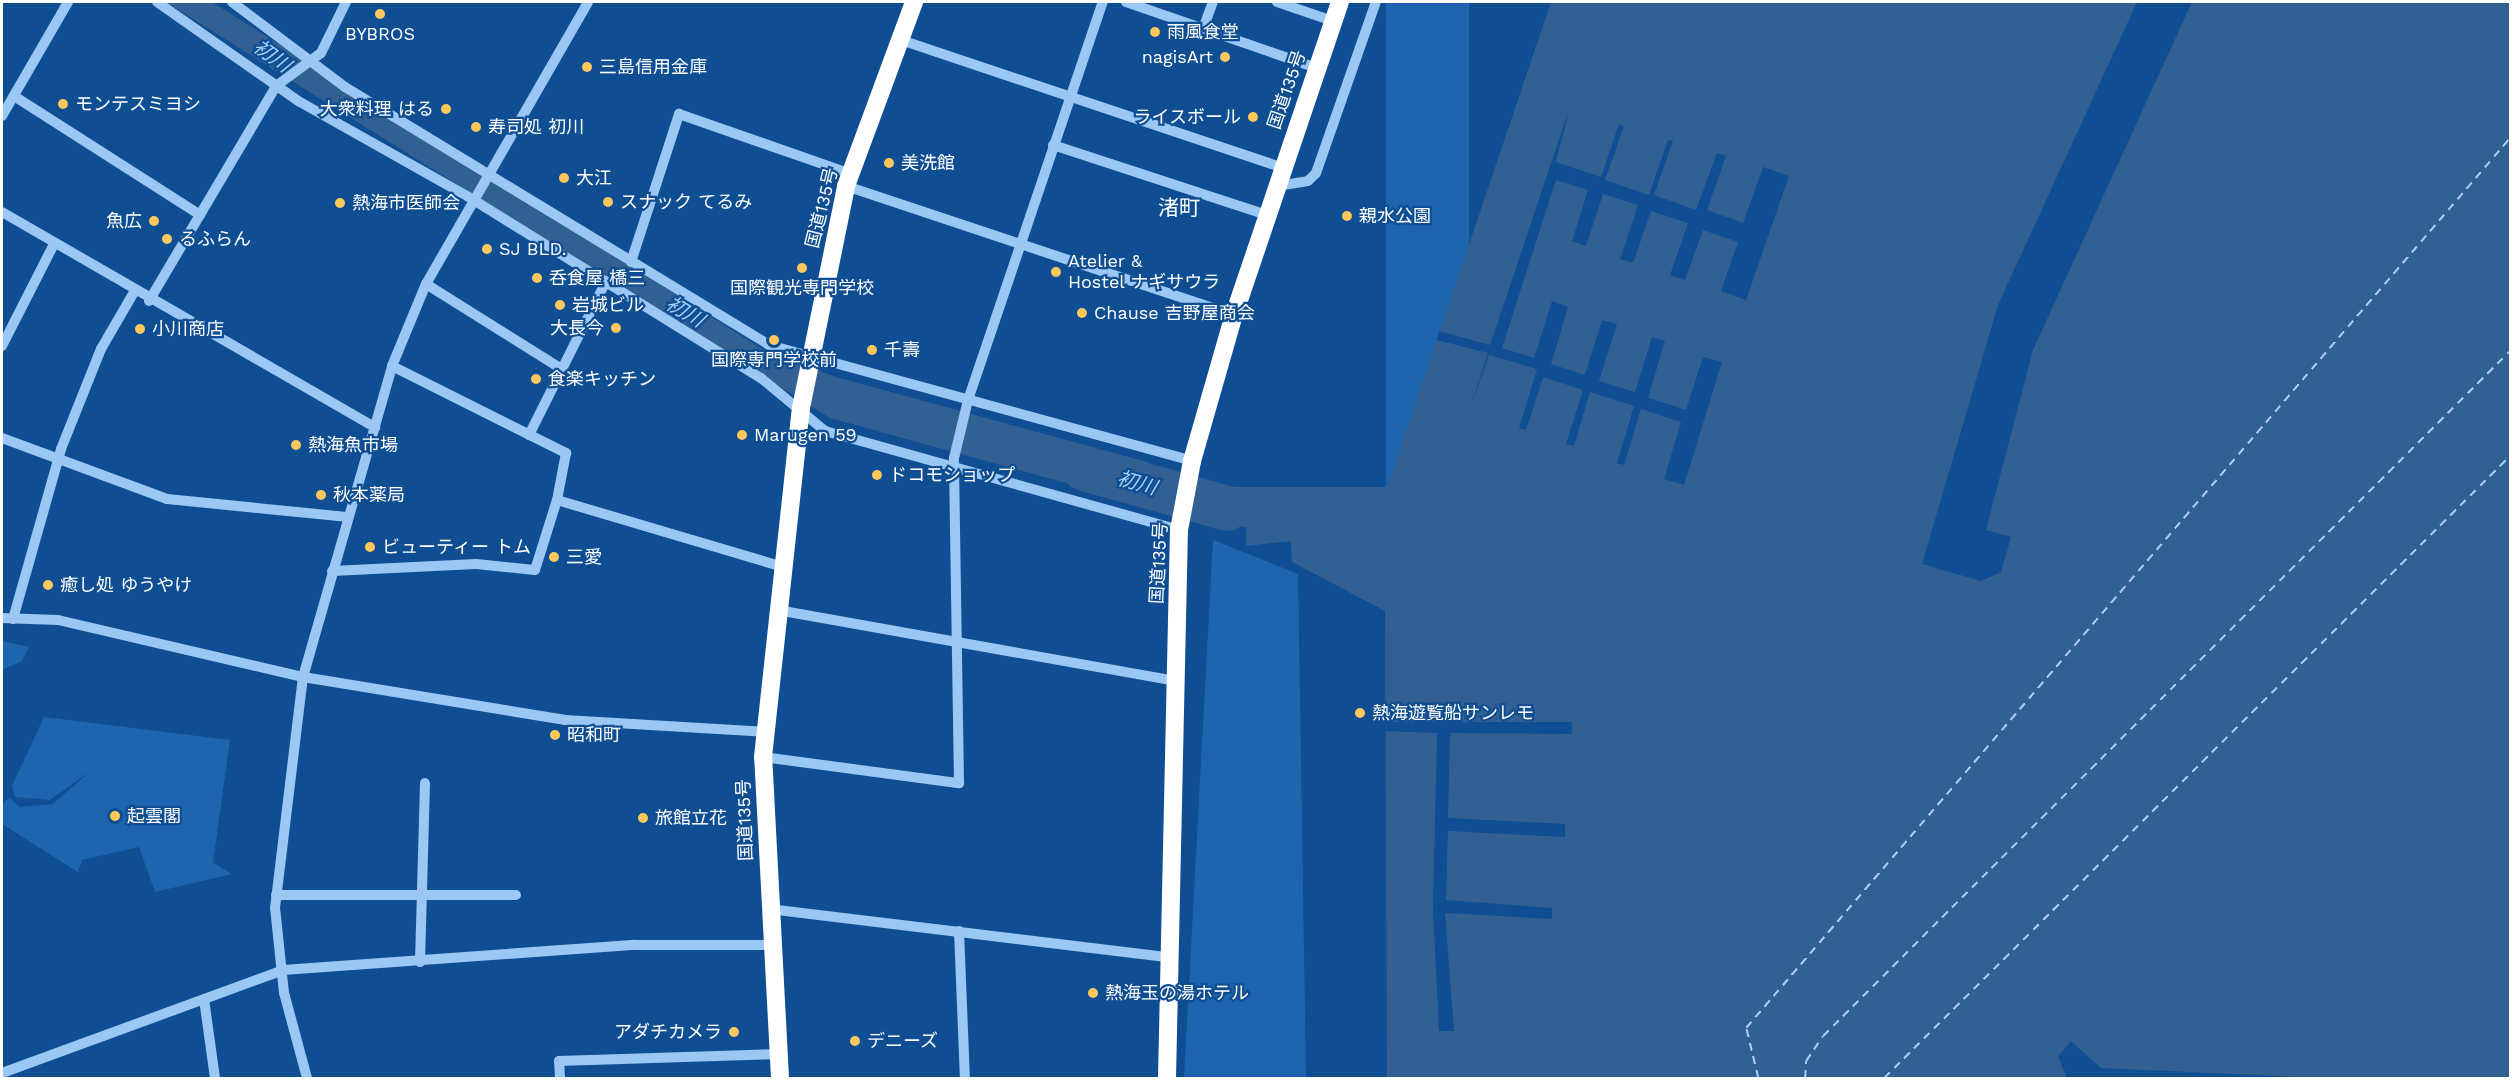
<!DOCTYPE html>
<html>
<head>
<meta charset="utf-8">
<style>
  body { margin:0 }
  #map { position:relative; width:2512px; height:1080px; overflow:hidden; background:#0f4e92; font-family:"Work Sans","Noto Sans JP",sans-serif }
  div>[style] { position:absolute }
  .green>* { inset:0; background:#1d66af; transform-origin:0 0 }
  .water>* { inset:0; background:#326092 }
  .pier>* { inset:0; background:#0f4e92 }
  .river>* { height:45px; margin:-22.5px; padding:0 22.5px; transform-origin:22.5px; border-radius:22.5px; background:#326092 }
  .ferry>* { height:1.5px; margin-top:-0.75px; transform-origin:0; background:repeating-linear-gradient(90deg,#a6d1fb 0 8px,transparent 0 14px) }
  .minor>* { height:10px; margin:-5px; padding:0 5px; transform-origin:5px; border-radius:5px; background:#9ac7f4 }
  .highway>* { height:18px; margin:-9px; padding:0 9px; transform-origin:9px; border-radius:9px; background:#fff }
  .dots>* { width:16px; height:16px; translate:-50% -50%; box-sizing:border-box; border:3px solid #0f4e92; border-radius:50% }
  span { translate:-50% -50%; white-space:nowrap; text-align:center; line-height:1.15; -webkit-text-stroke:4.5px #0f4e92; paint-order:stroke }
  .poi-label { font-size:18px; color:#fff }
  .left { translate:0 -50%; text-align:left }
  .right { translate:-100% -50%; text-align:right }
  .street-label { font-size:18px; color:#fff }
  .water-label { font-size:20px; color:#a6d1fb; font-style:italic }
  .quarter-label { font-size:21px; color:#fff }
  .frame { position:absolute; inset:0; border:3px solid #fff; pointer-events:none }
</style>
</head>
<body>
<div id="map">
  <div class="green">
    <div style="left:1386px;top:2px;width:83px;height:503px"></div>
    <div style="clip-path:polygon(1213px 540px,1298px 574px,1306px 1078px,1184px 1078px)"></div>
    <div style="clip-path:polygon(2px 641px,29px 647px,22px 661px,2px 670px)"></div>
    <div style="clip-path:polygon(44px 717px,230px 740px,213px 863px,232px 874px,155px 892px,139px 847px,82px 860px,78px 872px,2px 824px,2px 806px,9px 797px,20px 807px,53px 804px,89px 772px,50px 800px,15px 797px,12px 786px)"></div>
  </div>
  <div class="water">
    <div style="clip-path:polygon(166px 2px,212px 2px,765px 351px,836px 377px,1147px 462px,1139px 503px,830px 418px)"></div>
    <div style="clip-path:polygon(1551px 2px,2510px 2px,2510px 1078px,2320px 1078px,2101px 1068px,2071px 1041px,2058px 1056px,2067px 1078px,1387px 1078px,1385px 611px,1292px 562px,1291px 541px,1246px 546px,1246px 527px,1216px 524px,1223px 487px,1387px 487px)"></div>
  </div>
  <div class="pier">
    <div style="clip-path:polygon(2137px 2px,2192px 2px,2033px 350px,1986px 530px,2011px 537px,2001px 572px,1981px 581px,1922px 564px,1998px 305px)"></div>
    <div style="clip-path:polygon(1569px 110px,1556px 162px,1601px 177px,1619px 124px,1624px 126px,1605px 180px,1649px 195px,1668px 140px,1673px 141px,1654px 195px,1696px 210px,1717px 153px,1726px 156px,1707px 210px,1743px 223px,1763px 167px,1789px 176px,1746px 300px,1721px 291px,1738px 242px,1703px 230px,1685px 280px,1670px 275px,1688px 223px,1651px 211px,1633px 263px,1620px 259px,1638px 205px,1603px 194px,1586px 246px,1572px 241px,1588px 190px,1556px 180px,1502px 348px,1534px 358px,1552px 301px,1568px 307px,1551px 364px,1585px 375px,1602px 320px,1617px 324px,1599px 381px,1635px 392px,1652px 337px,1665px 341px,1648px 398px,1686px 410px,1703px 357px,1722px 362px,1684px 485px,1664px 479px,1681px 422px,1641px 409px,1624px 465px,1617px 463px,1634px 406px,1590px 392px,1574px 446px,1566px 444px,1583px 390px,1543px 377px,1526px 430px,1519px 428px,1537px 369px,1489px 355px,1469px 411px,1488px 353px,1437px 340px,1439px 331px,1490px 345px)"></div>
    <div style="clip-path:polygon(1384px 722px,1572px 722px,1572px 734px,1450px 733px,1448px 818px,1565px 824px,1565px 837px,1448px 831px,1446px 900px,1552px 908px,1552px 919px,1445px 913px,1454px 1031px,1439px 1031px,1433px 908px,1437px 733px,1382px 731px)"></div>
  </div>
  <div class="river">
    <div style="left:1084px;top:468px;width:148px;rotate:15.6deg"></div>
  </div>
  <div class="ferry">
    <div style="left:1758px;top:1078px;width:51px;rotate:-103.5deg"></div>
    <div style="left:1746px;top:1028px;width:1173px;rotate:-49.36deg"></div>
    <div style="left:1805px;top:1078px;width:17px;rotate:-87deg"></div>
    <div style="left:1806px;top:1061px;width:30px;rotate:-56deg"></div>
    <div style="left:1823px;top:1036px;width:970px;rotate:-44.92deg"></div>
    <div style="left:1884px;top:1078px;width:882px;rotate:-44.82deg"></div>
  </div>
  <div class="minor">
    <div style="left:157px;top:2px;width:174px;rotate:35deg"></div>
    <div style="left:300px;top:102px;width:197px;rotate:29.4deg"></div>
    <div style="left:472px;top:199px;width:340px;rotate:31.8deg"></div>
    <div style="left:761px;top:378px;width:83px;rotate:39.6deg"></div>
    <div style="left:825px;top:431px;width:368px;rotate:15.6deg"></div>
    <div style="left:232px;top:2px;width:141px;rotate:37deg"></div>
    <div style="left:345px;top:87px;width:496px;rotate:31.3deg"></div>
    <div style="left:769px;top:345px;width:439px;rotate:15.3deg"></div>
    <div style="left:1126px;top:2px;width:202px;rotate:19.1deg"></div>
    <div style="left:1277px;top:2px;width:59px;rotate:18.7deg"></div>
    <div style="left:1203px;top:29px;width:29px;rotate:-70deg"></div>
    <div style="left:901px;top:40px;width:403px;rotate:18.5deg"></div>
    <div style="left:14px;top:96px;width:221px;rotate:32.6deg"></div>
    <div style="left:2px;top:116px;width:132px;rotate:-59.9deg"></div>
    <div style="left:1053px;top:145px;width:225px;rotate:18.1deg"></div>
    <div style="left:846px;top:186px;width:409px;rotate:18.4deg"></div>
    <div style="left:1277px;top:186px;width:31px;rotate:-9deg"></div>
    <div style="left:1308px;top:181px;width:11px;rotate:-45deg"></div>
    <div style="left:1316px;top:173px;width:181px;rotate:-70.7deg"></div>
    <div style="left:2px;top:212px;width:431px;rotate:30deg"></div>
    <div style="left:631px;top:262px;width:156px;rotate:-72deg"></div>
    <div style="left:679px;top:114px;width:182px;rotate:19.2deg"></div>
    <div style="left:426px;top:284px;width:162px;rotate:32.1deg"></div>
    <div style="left:149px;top:301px;width:250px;rotate:-59.4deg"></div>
    <div style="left:276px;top:86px;width:56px;rotate:-36.3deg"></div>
    <div style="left:321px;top:53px;width:57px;rotate:-63.9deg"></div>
    <div style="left:2px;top:346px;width:114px;rotate:-63deg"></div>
    <div style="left:392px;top:366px;width:195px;rotate:26.6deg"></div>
    <div style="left:566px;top:453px;width:48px;rotate:100.8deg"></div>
    <div style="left:557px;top:500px;width:239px;rotate:16.5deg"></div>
    <div style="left:529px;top:435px;width:172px;rotate:-63.4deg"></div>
    <div style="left:2px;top:438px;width:176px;rotate:20.3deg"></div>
    <div style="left:167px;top:499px;width:180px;rotate:5.7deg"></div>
    <div style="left:332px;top:571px;width:144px;rotate:-2.8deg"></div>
    <div style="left:476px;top:564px;width:59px;rotate:5.8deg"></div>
    <div style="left:535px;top:570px;width:73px;rotate:-72.6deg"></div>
    <div style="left:783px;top:611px;width:400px;rotate:10.1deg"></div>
    <div style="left:2px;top:618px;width:56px;rotate:2deg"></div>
    <div style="left:58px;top:620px;width:252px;rotate:13.1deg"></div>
    <div style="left:303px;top:677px;width:266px;rotate:9.3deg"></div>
    <div style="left:565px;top:720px;width:201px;rotate:3.4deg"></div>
    <div style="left:13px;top:619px;width:177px;rotate:-74.2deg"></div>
    <div style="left:61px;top:449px;width:108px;rotate:-68.2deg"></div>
    <div style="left:101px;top:349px;width:66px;rotate:-59.9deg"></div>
    <div style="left:763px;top:757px;width:198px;rotate:7.6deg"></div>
    <div style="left:959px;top:783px;width:325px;rotate:-90.9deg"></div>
    <div style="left:954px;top:458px;width:60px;rotate:-76.4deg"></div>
    <div style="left:968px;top:400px;width:420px;rotate:-71.3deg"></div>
    <div style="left:276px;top:895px;width:240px"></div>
    <div style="left:769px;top:909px;width:402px;rotate:6.9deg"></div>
    <div style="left:959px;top:931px;width:147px;rotate:87.7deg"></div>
    <div style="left:420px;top:962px;width:179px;rotate:-88.4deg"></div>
    <div style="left:204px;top:999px;width:80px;rotate:82.1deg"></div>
    <div style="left:2px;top:1073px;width:299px;rotate:-20.1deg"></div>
    <div style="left:283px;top:970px;width:353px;rotate:-4.1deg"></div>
    <div style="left:635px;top:945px;width:136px"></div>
    <div style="left:307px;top:1078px;width:88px;rotate:-105.1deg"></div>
    <div style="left:284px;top:993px;width:85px;rotate:-96deg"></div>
    <div style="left:275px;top:908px;width:233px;rotate:-83.1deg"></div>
    <div style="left:303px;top:677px;width:323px;rotate:-74deg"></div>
    <div style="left:392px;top:366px;width:89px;rotate:-67.5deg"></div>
    <div style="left:426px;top:284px;width:325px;rotate:-60.1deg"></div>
    <div style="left:560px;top:1078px;width:17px;rotate:-93deg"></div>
    <div style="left:559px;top:1061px;width:218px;rotate:-1.8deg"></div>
  </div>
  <div class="highway">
    <div style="left:780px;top:1078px;width:321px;rotate:-93deg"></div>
    <div style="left:763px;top:757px;width:351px;rotate:-83.8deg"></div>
    <div style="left:801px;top:408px;width:227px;rotate:-78.5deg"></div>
    <div style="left:846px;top:186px;width:196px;rotate:-69.7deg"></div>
    <div style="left:1167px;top:1078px;width:548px;rotate:-88.75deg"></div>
    <div style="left:1179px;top:530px;width:70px;rotate:-79.3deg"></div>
    <div style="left:1192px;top:461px;width:152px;rotate:-74deg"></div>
    <div style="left:1234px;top:315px;width:330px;rotate:-71.3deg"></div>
  </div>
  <div class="dots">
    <div style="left:380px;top:14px;background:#ffc85d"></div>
    <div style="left:1155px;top:32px;background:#ffc85d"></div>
    <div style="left:1225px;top:57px;background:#ffc85d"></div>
    <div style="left:587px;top:67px;background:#ffc85d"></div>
    <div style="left:63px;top:104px;background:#ffc85d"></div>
    <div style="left:446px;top:109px;background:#ffc85d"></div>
    <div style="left:1253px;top:117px;background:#ffc85d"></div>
    <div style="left:476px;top:127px;background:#ffc85d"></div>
    <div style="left:889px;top:163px;background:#ffc85d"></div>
    <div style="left:564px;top:178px;background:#ffc85d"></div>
    <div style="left:608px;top:202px;background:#ffc85d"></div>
    <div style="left:340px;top:203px;background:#ffc85d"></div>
    <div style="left:1347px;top:216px;background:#ffc85d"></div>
    <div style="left:154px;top:221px;background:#ffc85d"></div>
    <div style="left:167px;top:239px;background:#ffc85d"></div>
    <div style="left:487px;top:249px;background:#ffc85d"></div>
    <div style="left:802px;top:268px;background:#ffc85d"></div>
    <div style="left:1056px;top:272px;background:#ffc85d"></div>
    <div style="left:537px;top:278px;background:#ffc85d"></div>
    <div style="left:560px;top:305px;background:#ffc85d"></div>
    <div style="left:1082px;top:313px;background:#ffc85d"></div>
    <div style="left:616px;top:328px;background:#ffc85d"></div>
    <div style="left:140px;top:329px;background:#ffc85d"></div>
    <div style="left:774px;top:340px;background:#ffc85d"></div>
    <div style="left:872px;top:350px;background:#ffc85d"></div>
    <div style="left:536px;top:379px;background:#ffc85d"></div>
    <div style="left:742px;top:435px;background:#ffc85d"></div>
    <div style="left:296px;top:445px;background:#ffc85d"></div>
    <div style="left:877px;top:475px;background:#ffc85d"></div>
    <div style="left:321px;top:495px;background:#ffc85d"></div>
    <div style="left:370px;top:547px;background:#ffc85d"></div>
    <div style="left:554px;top:557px;background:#ffc85d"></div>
    <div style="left:48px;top:585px;background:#ffc85d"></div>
    <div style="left:1360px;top:713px;background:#ffc85d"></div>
    <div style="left:555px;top:735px;background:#ffc85d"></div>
    <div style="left:115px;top:816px;background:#ffc85d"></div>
    <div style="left:643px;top:818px;background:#ffc85d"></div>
    <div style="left:1093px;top:993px;background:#ffc85d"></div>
    <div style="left:734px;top:1032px;background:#ffc85d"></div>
    <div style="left:855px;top:1041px;background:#ffc85d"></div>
  </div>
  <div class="poi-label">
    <span class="left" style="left:1167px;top:32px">雨風食堂</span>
    <span style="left:380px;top:34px">BYBROS</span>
    <span class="right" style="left:1213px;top:57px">nagisArt</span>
    <span class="left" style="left:599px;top:67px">三島信用金庫</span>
    <span class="left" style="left:75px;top:104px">モンテスミヨシ</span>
    <span class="right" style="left:434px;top:109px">大衆料理 はる</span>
    <span class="right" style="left:1241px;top:117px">ライスボール</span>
    <span class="left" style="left:488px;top:127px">寿司処 初川</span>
    <span class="left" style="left:901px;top:163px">美洗館</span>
    <span class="left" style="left:576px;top:178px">大江</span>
    <span class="left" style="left:620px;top:202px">スナック てるみ</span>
    <span class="left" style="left:352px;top:203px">熱海市医師会</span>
    <span class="left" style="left:1359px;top:216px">親水公園</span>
    <span class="right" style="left:142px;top:221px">魚広</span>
    <span class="left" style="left:179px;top:239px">るふらん</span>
    <span class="left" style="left:499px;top:249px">SJ BLD.</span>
    <span class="left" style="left:1068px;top:272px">Atelier &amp;<br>Hostel ナギサウラ</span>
    <span class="left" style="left:549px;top:278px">呑食屋 橋三</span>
    <span style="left:802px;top:288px">国際観光専門学校</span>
    <span class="left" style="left:572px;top:305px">岩城ビル</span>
    <span class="left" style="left:1094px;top:313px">Chause 吉野屋商会</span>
    <span class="right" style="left:604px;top:328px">大長今</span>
    <span class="left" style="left:152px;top:329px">小川商店</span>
    <span class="left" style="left:884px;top:350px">千壽</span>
    <span style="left:774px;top:360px">国際専門学校前</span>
    <span class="left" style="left:548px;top:379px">食楽キッチン</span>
    <span class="left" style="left:754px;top:435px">Marugen 59</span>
    <span class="left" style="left:308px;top:445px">熱海魚市場</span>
    <span class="left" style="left:889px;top:475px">ドコモショップ</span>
    <span class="left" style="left:333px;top:495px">秋本薬局</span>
    <span class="left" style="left:382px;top:547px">ビューティー トム</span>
    <span class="left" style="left:566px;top:557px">三愛</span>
    <span class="left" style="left:60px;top:585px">癒し処 ゆうやけ</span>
    <span class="left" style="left:1372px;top:713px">熱海遊覧船サンレモ</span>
    <span class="left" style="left:567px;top:735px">昭和町</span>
    <span class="left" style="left:127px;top:816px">起雲閣</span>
    <span class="left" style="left:655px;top:818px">旅館立花</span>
    <span class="left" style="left:1105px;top:993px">熱海玉の湯ホテル</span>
    <span class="right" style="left:722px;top:1032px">アダチカメラ</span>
    <span class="left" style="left:867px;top:1041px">デニーズ</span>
  </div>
  <div class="street-label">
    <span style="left:1287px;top:90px;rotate:-71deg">国道135号</span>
    <span style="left:822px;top:208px;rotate:-76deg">国道135号</span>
    <span style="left:1159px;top:563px;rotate:-87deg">国道135号</span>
    <span style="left:745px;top:820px;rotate:-92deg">国道135号</span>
  </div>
  <div class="water-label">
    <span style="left:272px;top:56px;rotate:36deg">初川</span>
    <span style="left:685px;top:312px;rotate:31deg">初川</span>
    <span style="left:1137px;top:483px;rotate:16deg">初川</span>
  </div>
  <div class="quarter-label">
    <span style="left:1179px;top:208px">渚町</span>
  </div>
  <div class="frame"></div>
</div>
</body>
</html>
